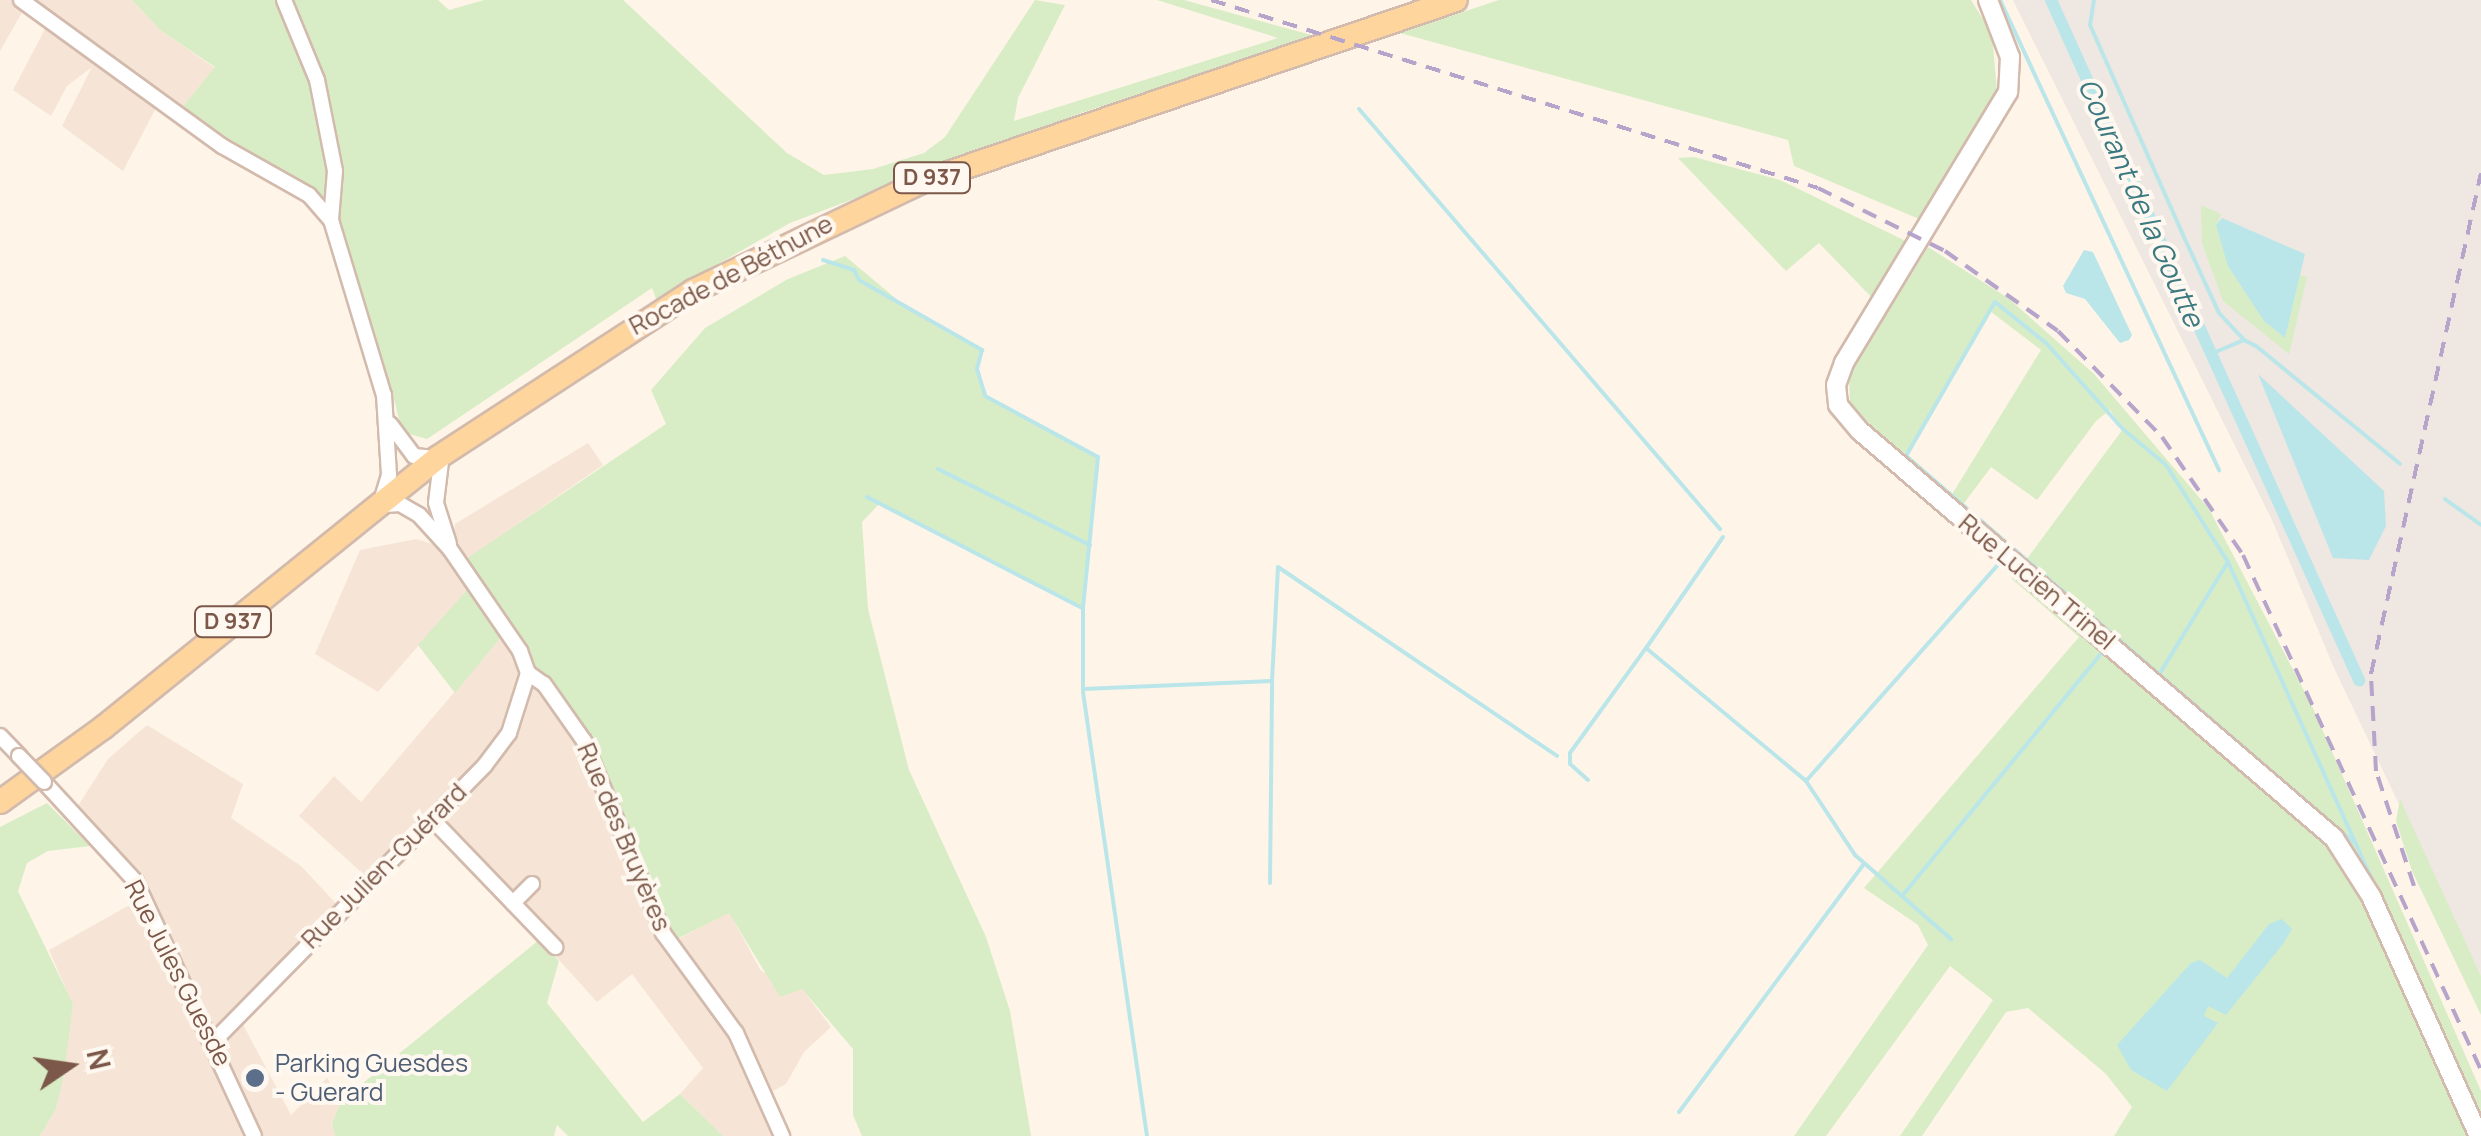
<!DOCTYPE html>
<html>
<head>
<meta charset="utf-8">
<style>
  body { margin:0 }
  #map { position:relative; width:2481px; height:1136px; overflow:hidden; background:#fef4e8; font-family:Manrope,sans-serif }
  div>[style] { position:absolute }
  .residential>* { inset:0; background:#f6e5d6 }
  .industrial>* { inset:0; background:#efe7e1 }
  .green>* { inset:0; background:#d8edc5 }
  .water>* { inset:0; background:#bae6ea }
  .stream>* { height:4px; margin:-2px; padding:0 2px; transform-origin:2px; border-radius:2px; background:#bae6ea }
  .canal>* { height:12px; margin:-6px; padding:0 6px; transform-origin:6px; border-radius:6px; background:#bae6ea }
  .roads { filter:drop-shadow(2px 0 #d2baac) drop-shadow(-2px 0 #d2baac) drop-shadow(0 2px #d2baac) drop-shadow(0 -2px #d2baac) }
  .minor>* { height:14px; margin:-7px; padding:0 7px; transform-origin:7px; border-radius:7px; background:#fff }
  .tertiary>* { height:18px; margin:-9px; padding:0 9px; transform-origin:9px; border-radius:9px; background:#fff }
  .primary>* { height:22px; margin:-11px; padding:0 11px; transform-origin:11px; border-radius:11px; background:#ffd59e }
  .rail>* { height:4px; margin-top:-2px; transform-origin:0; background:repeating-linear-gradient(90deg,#b6a4ca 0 15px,transparent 0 25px) }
  .bridges { filter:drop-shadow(2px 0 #d2baac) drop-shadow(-2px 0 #d2baac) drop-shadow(0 2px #d2baac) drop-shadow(0 -2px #d2baac) }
  .minor-bridge>* { height:14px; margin:-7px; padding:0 7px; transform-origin:7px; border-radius:7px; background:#fff }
  .dots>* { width:28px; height:28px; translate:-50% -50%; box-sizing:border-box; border:5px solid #fff8f0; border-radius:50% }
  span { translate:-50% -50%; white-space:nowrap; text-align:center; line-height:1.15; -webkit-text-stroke:8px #fff8f0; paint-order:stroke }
  .shield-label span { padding:2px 8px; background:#fff8f0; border:2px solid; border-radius:8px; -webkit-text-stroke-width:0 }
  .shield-label { font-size:22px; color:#7b5849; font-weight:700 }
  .street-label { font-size:25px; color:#7b5849 }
  .service-label { font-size:25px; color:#4e5e75 }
  .left { translate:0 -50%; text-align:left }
  .water-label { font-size:28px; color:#3b7981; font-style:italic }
  .north { position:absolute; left:20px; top:1016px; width:100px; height:100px; -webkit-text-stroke:8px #fff8f0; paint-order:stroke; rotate:77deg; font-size:28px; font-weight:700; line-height:40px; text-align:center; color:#7b5849 }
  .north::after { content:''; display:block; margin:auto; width:35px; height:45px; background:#7b5849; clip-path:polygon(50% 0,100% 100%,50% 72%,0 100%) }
</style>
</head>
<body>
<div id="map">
  <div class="residential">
    <div style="clip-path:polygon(0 0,132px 0,160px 30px,215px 68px,177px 114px,157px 106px,123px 171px,62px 126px,92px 67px,67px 86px,51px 116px,13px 90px,46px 27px,24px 9px,0 51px)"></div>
    <div style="clip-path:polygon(588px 443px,603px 465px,461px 563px,474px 582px,378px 692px,315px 654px,360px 550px,416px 539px,450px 549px,455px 524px)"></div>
    <div style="clip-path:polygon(507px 630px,584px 741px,675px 941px,729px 912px,761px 971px,802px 989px,831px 1027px,804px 1052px,786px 1084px,765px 1095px,782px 1136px,723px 1136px,680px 1094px,703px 1068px,632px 974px,597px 1002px,432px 819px,371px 881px,299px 816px,334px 776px,361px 802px)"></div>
    <div style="clip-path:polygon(147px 725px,243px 784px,231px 818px,301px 866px,341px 909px,238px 1015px,291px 1115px,327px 1078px,342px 1100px,332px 1123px,335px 1136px,40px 1136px,56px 1109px,73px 1005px,49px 950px,144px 897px,74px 812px,108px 759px)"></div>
  </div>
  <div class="industrial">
    <div style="clip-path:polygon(2013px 0,2481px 0,2481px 976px,2334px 668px,2273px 522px)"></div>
  </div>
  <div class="green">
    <div style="clip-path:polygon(132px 0,438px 0,449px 10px,484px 0,623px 0,787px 153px,824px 175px,873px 169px,924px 153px,945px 137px,1035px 0,1065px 5px,1018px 98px,1014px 121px,1278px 38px,1157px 0,1184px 0,1315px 36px,1078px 114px,790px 223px,656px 299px,652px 288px,427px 439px,402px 432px,393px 395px,384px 395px,318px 202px,177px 114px,215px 67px,160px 30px)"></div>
    <div style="clip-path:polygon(1499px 0,1971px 0,1992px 34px,1997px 92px,1919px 219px,1794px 166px,1788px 140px,1400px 33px)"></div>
    <div style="clip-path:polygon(1694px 157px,1780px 180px,1916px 246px,1879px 305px,1819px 243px,1786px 271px,1678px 158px)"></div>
    <div style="clip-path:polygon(2201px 205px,2221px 214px,2216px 226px,2285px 337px,2300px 275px,2307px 277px,2289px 354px,2223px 301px,2202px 243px)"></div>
    <div style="clip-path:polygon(1928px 247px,2008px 298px,2094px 374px,2209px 509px,2312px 706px,2481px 1091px,2481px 1136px,2114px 1136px,2132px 1107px,2106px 1074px,2028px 1008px,2006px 1012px,1922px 1136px,1900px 1136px,1993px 1000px,1950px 966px,1826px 1136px,1794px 1136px,1928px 945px,1918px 925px,1864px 888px,2079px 637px,2012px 579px,2123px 429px,2110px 410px,2096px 421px,2037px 500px,1991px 467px,1962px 506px,1951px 496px,2041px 350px,1990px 311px,1906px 456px,1850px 406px,1849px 376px)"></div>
    <div style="clip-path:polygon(845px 256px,906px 307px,982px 350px,977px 369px,986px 396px,1098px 457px,1083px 608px,880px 503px,862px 522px,868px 609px,909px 770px,986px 937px,1010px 1011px,1031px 1136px,862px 1136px,853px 1115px,853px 1049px,802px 989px,780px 997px,729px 913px,669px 943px,607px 789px,506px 631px,455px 693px,418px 645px,474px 582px,460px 563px,666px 424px,651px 390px,705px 328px,788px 279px)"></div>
    <div style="clip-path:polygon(2400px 799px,2481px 976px,2481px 1015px,2412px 871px,2396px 821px)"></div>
    <div style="clip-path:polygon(47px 803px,90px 846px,48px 851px,27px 863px,18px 891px,73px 1004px,64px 1074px,56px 1109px,40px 1136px,0 1136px,0 827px)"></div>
    <div style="clip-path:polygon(539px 940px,559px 961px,547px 1003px,643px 1122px,680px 1094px,723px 1136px,568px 1136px,557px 1125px,554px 1136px,335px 1136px,332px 1123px,342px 1100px)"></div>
  </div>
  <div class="water">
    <div style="clip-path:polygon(2222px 218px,2305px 254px,2285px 338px,2264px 321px,2228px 266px,2216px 225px)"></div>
    <div style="clip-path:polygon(2084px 250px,2093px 252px,2132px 335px,2129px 340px,2120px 343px,2085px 299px,2066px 293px,2063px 286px)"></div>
    <div style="clip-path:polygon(2258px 374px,2384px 491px,2386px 526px,2369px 560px,2333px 558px)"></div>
    <div style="clip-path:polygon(2282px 919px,2292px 929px,2283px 944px,2226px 1015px,2208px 1006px,2204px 1016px,2218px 1023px,2167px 1091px,2131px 1070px,2117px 1045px,2191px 963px,2200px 960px,2227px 978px,2269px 924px)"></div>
  </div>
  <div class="stream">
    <div style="left:2000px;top:0;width:519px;rotate:65.02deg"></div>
    <div style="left:2094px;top:0;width:25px;rotate:99deg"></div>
    <div style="left:2090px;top:25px;width:230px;rotate:66.1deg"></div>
    <div style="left:2183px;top:235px;width:86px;rotate:65.2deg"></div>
    <div style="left:2219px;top:313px;width:37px;rotate:47deg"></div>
    <div style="left:1359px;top:109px;width:554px;rotate:49.32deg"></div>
    <div style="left:823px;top:260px;width:33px;rotate:18deg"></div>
    <div style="left:854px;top:270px;width:11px;rotate:63deg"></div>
    <div style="left:859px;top:280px;width:142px;rotate:29.6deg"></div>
    <div style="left:982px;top:350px;width:20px;rotate:105deg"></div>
    <div style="left:977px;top:369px;width:28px;rotate:73deg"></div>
    <div style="left:985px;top:396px;width:128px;rotate:28.4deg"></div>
    <div style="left:1098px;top:457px;width:152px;rotate:95.7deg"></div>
    <div style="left:1083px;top:608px;width:81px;rotate:90deg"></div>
    <div style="left:1083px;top:689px;width:189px;rotate:-2.4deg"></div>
    <div style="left:1272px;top:681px;width:114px;rotate:-87deg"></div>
    <div style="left:1278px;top:567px;width:337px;rotate:34.1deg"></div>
    <div style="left:2211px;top:354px;width:36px;rotate:-23deg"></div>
    <div style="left:2244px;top:340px;width:13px;rotate:27deg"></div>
    <div style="left:2256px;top:346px;width:186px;rotate:39.3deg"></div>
    <div style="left:938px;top:469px;width:170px;rotate:26.6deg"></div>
    <div style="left:867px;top:497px;width:240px;rotate:27.3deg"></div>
    <div style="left:2445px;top:499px;width:44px;rotate:35.8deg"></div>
    <div style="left:1723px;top:537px;width:135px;rotate:124.7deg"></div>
    <div style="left:1646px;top:648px;width:208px;rotate:39.7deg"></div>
    <div style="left:1806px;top:781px;width:89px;rotate:56.5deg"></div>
    <div style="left:1855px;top:855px;width:128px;rotate:41.2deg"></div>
    <div style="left:2160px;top:673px;width:130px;rotate:-58.5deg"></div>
    <div style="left:1083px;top:692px;width:449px;rotate:81.8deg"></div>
    <div style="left:1588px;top:780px;width:24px;rotate:-138deg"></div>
    <div style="left:1570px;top:764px;width:11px;rotate:-90deg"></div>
    <div style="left:1570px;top:753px;width:130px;rotate:-54.1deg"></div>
    <div style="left:1806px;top:781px;width:290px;rotate:-48.4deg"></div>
    <div style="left:2356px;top:844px;width:594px;rotate:-139.23deg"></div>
    <div style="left:1906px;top:456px;width:178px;rotate:-60deg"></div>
    <div style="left:1995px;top:302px;width:65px;rotate:38.8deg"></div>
    <div style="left:2046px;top:343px;width:115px;rotate:48.2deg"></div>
    <div style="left:2123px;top:429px;width:56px;rotate:39.9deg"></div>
    <div style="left:2166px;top:465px;width:115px;rotate:57.4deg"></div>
    <div style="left:2228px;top:562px;width:356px;rotate:65.6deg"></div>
    <div style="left:1270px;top:883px;width:200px;rotate:-89.4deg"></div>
    <div style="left:1902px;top:896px;width:320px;rotate:-50.6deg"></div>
    <div style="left:1679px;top:1112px;width:309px;rotate:-53.3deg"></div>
  </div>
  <div class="canal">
    <div style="left:2051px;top:0;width:747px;rotate:65.63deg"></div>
  </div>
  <div class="roads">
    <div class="minor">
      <div style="left:21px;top:0;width:248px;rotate:36deg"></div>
      <div style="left:222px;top:146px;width:100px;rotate:29.4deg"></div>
      <div style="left:309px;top:195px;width:33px;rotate:49deg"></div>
      <div style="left:284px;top:0;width:87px;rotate:67.6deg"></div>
      <div style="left:317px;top:80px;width:93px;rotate:78.8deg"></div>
      <div style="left:335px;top:171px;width:49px;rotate:94.7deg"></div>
      <div style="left:331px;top:220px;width:183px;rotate:73.2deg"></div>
      <div style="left:384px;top:395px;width:80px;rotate:86.4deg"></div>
      <div style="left:389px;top:475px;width:24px;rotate:107deg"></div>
      <div style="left:390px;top:424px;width:40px;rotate:53deg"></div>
      <div style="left:414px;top:456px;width:22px;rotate:5deg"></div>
      <div style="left:441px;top:462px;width:41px;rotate:97deg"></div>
      <div style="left:436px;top:503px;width:43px;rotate:72.4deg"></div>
      <div style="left:385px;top:505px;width:15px;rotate:-4deg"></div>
      <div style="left:400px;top:504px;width:22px;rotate:30deg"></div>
      <div style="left:419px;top:515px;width:46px;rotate:47.6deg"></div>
      <div style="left:450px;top:549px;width:124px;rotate:55.5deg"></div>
      <div style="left:520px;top:651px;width:23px;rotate:70deg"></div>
      <div style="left:528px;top:673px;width:19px;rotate:35deg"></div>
      <div style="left:544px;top:684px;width:70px;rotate:54.9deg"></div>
      <div style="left:584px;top:741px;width:208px;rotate:67.6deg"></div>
      <div style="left:663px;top:933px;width:124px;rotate:53.9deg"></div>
      <div style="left:736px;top:1033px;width:113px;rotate:65.9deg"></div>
      <div style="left:0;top:736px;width:28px;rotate:46deg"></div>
      <div style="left:44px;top:782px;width:136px;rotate:47.4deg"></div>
      <div style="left:136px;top:882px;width:280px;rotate:65.1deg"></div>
      <div style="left:432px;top:819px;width:178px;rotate:46.1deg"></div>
      <div style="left:513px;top:903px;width:27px;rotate:-45deg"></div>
      <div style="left:213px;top:1042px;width:388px;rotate:-45.5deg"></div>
      <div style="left:485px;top:765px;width:40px;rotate:-53deg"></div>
      <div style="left:509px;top:733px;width:63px;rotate:-72.4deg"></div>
    </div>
    <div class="tertiary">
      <div style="left:1988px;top:0;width:61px;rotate:68.9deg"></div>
      <div style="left:2010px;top:57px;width:35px;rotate:93deg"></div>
      <div style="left:2008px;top:92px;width:317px;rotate:121.2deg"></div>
      <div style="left:1844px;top:363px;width:23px;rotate:110deg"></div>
      <div style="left:1836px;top:385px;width:20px;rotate:84deg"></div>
      <div style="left:1838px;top:405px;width:34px;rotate:50deg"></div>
      <div style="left:1860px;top:431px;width:625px;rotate:40.65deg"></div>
      <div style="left:2334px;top:838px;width:69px;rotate:57.5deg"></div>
      <div style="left:2371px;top:896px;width:263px;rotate:65.8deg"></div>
    </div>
    <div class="primary">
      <div style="left:0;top:802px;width:128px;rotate:-35.8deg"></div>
      <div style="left:104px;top:727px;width:428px;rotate:-38.9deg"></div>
      <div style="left:437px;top:458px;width:306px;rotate:-33.1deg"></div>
      <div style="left:693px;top:291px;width:250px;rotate:-25.5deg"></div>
      <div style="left:919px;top:183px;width:567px;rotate:-18.82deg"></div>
    </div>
  </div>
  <div class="rail">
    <div style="left:1211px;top:0;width:635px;rotate:17.21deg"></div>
    <div style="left:1818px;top:188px;width:142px;rotate:26.4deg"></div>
    <div style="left:1945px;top:251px;width:138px;rotate:35.3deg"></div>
    <div style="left:2058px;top:331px;width:148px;rotate:45.5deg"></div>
    <div style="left:2162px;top:437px;width:143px;rotate:55.5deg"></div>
    <div style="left:2243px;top:555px;width:567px;rotate:65.2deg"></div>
    <div style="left:2414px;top:886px;width:121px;rotate:-108.3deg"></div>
    <div style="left:2376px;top:771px;width:97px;rotate:-93deg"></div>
    <div style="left:2371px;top:674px;width:513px;rotate:-77.62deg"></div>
  </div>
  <div class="bridges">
    <div class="minor-bridge">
      <div style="left:19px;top:756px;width:36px;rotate:46deg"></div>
    </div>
  </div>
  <div class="dots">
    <div style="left:255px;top:1078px;background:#5c6f8a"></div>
  </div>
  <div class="shield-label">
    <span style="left:932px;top:178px">D 937</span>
    <span style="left:233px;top:622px">D 937</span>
  </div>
  <div class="street-label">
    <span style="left:731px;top:275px;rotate:-28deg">Rocade de Béthune</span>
    <span style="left:2037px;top:582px;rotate:40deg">Rue Lucien Trinel</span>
    <span style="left:624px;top:837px;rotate:67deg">Rue des Bruyères</span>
    <span style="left:384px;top:866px;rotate:-45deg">Rue Julien-Guérard</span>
    <span style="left:178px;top:973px;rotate:63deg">Rue Jules Guesde</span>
  </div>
  <div class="service-label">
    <span class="left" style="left:275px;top:1078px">Parking Guesdes<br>- Guerard</span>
  </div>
  <div class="water-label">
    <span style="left:2142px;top:202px;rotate:66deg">Courant de la Goutte</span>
  </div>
  <div class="north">N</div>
</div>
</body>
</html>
